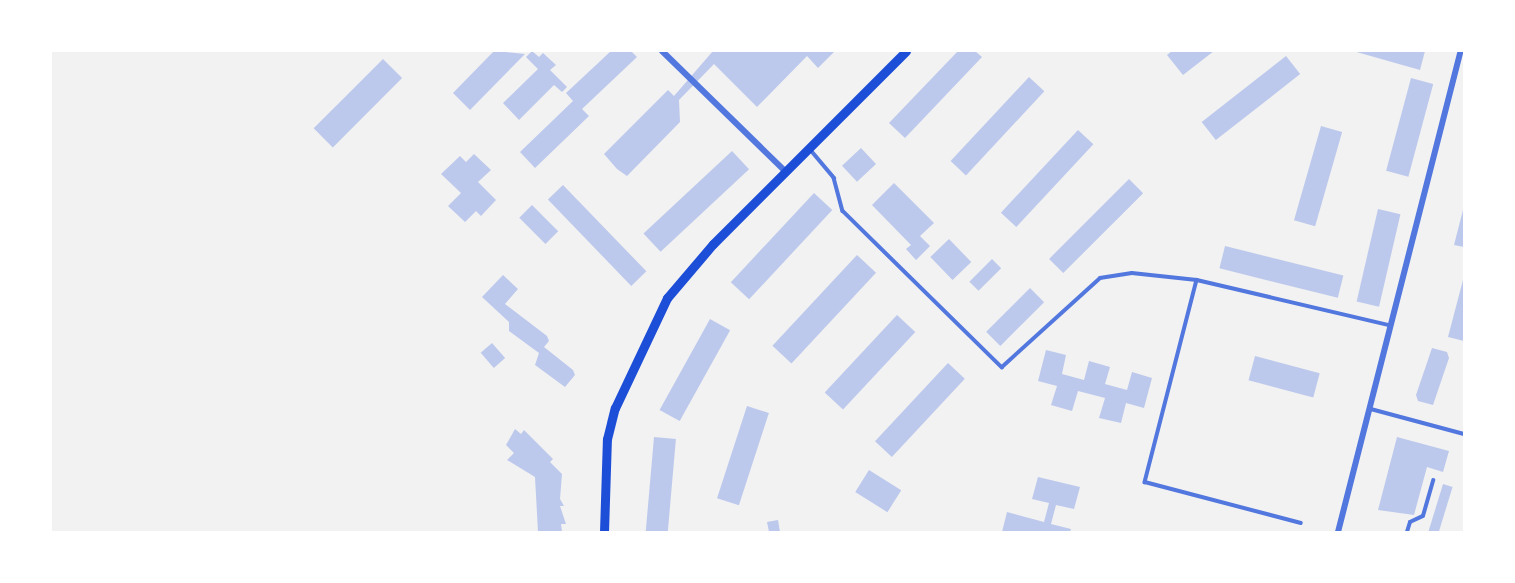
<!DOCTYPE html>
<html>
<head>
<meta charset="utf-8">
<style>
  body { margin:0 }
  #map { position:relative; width:1515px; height:583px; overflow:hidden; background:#f2f2f2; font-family:"Fira Sans",sans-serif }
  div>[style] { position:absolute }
  .building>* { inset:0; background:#bdc9ec; transform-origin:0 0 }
  .service>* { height:3.5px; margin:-1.75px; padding:0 1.75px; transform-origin:1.75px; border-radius:1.75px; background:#5277de }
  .minor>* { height:6px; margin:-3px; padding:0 3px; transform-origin:3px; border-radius:3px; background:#5277de }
  .secondary>* { height:9px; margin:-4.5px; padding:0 4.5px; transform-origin:4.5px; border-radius:4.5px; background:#1d4ed8 }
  span { translate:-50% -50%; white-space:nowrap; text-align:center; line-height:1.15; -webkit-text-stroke:5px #fff; paint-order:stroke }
  .frame { position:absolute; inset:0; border:52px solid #fff; pointer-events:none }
</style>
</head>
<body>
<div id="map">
  <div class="building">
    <div style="clip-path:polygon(494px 51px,525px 54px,470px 110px,453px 93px)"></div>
    <div style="clip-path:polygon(532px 51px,539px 57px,543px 53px,556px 65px,550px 70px,567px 87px,562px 92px,554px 85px,519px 120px,503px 103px,538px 69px,526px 57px)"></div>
    <div style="clip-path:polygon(611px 51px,631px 51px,637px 57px,582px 109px,589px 116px,535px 168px,520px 152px,573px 101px,566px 93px)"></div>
    <div style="clip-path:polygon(713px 51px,835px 51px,818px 68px,807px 56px,757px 107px,714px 64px,679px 100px,680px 122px,627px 176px,617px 169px,604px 154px,668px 90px,674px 96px)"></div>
    <div style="clip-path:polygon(958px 51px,975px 51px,982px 57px,905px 138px,889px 123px)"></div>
    <div style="clip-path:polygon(1172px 51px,1214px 51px,1183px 75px,1167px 55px)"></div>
    <div style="clip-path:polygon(1353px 51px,1425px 51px,1420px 70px)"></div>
    <div style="left:1286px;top:56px;width:23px;height:107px;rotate:52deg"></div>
    <div style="left:383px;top:59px;width:27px;height:98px;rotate:45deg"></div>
    <div style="left:1029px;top:77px;width:21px;height:115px;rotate:43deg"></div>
    <div style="left:1411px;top:78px;width:23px;height:96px;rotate:15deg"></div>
    <div style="left:1321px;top:126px;width:22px;height:98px;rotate:16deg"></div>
    <div style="left:1078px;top:130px;width:21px;height:113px;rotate:43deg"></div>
    <div style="left:861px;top:148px;width:22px;height:26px;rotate:47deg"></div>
    <div style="left:732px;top:151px;width:25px;height:121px;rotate:47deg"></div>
    <div style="clip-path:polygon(474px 154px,491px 170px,478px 182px,496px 200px,481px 216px,476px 211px,465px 222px,448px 206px,461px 193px,441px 174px,460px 156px,466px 162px)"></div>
    <div style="left:1129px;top:179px;width:20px;height:113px;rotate:45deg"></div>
    <div style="clip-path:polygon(894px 183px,934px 223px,920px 236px,930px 246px,916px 260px,906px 249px,911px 245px,872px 205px)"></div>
    <div style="left:563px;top:185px;width:120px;height:21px;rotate:46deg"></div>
    <div style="left:814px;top:193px;width:25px;height:122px;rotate:43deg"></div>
    <div style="left:532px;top:205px;width:37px;height:18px;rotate:45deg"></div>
    <div style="left:1378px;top:209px;width:23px;height:95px;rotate:13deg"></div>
    <div style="clip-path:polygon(1463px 210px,1464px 210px,1464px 247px,1454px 245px)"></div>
    <div style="left:949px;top:239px;width:32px;height:26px;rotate:46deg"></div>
    <div style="left:1225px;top:246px;width:122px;height:23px;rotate:14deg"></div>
    <div style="left:857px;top:255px;width:26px;height:124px;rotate:43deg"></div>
    <div style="left:992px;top:259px;width:13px;height:32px;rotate:45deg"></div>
    <div style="clip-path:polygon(503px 275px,518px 289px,505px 304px,547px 336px,549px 341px,544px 347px,573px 370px,575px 375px,565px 387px,535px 365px,539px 353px,509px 331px,509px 322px,482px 297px)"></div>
    <div style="clip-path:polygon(1463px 280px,1464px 280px,1464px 341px,1448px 337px)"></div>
    <div style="left:1030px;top:288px;width:20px;height:62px;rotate:45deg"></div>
    <div style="left:897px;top:315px;width:25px;height:106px;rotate:43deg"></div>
    <div style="left:710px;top:319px;width:23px;height:104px;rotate:29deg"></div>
    <div style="left:492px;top:343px;width:20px;height:15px;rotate:49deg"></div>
    <div style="clip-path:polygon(1432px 348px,1447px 352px,1449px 358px,1433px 405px,1418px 401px,1416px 395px)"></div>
    <div style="clip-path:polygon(1046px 350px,1066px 355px,1062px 374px,1084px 380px,1089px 361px,1110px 367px,1105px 384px,1127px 390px,1132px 372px,1152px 378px,1144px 408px,1126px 403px,1121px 423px,1099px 418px,1105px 398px,1078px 391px,1072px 411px,1051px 405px,1057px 386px,1038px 381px)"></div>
    <div style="left:1255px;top:356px;width:67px;height:25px;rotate:15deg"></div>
    <div style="left:948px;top:363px;width:23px;height:107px;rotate:43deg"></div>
    <div style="left:747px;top:406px;width:23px;height:97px;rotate:18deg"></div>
    <div style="clip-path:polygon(515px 429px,521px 434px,524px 430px,553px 459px,550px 462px,562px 474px,560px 499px,564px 506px,560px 506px,566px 524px,561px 524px,562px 532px,538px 532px,535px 477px,507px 460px,514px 453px,506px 445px)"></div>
    <div style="left:654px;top:437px;width:22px;height:95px;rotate:5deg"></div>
    <div style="clip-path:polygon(1397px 437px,1449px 451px,1443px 472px,1427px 467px,1414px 515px,1378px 510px)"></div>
    <div style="left:869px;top:470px;width:38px;height:26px;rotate:32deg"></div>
    <div style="clip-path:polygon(1038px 477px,1080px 487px,1074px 509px,1056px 505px,1051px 524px,1071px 529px,1070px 532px,1002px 532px,1007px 512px,1044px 522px,1049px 503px,1032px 499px)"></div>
    <div style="left:1443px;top:484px;width:10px;height:49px;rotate:17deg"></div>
    <div style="clip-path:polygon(778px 520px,780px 532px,769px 532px,767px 522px)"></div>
  </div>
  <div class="service">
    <div style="left:810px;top:149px;width:38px;rotate:50deg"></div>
    <div style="left:834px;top:178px;width:34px;rotate:75deg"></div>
    <div style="left:843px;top:211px;width:223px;rotate:44.5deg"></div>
    <div style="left:1002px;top:367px;width:132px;rotate:-42.2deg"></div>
    <div style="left:1100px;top:278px;width:32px;rotate:-9deg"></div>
    <div style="left:1132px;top:273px;width:65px;rotate:6.1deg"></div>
    <div style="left:1197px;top:280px;width:197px;rotate:13.2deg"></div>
    <div style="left:1197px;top:280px;width:209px;rotate:104.4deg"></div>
    <div style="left:1145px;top:482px;width:161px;rotate:14.7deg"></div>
    <div style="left:1371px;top:409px;width:96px;rotate:15deg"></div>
    <div style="left:1407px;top:532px;width:10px;rotate:-73deg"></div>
    <div style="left:1410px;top:522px;width:14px;rotate:-25deg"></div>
    <div style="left:1423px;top:516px;width:37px;rotate:-74deg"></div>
  </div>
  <div class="minor">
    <div style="left:662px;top:51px;width:172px;rotate:44.3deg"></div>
    <div style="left:1338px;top:532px;width:496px;rotate:-75.7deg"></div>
  </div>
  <div class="secondary">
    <div style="left:604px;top:532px;width:93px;rotate:-88.2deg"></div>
    <div style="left:607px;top:439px;width:32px;rotate:-76deg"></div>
    <div style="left:615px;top:408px;width:122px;rotate:-64.7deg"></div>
    <div style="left:667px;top:298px;width:71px;rotate:-49.6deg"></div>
    <div style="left:713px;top:244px;width:273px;rotate:-45deg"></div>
  </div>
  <div class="frame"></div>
</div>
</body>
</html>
